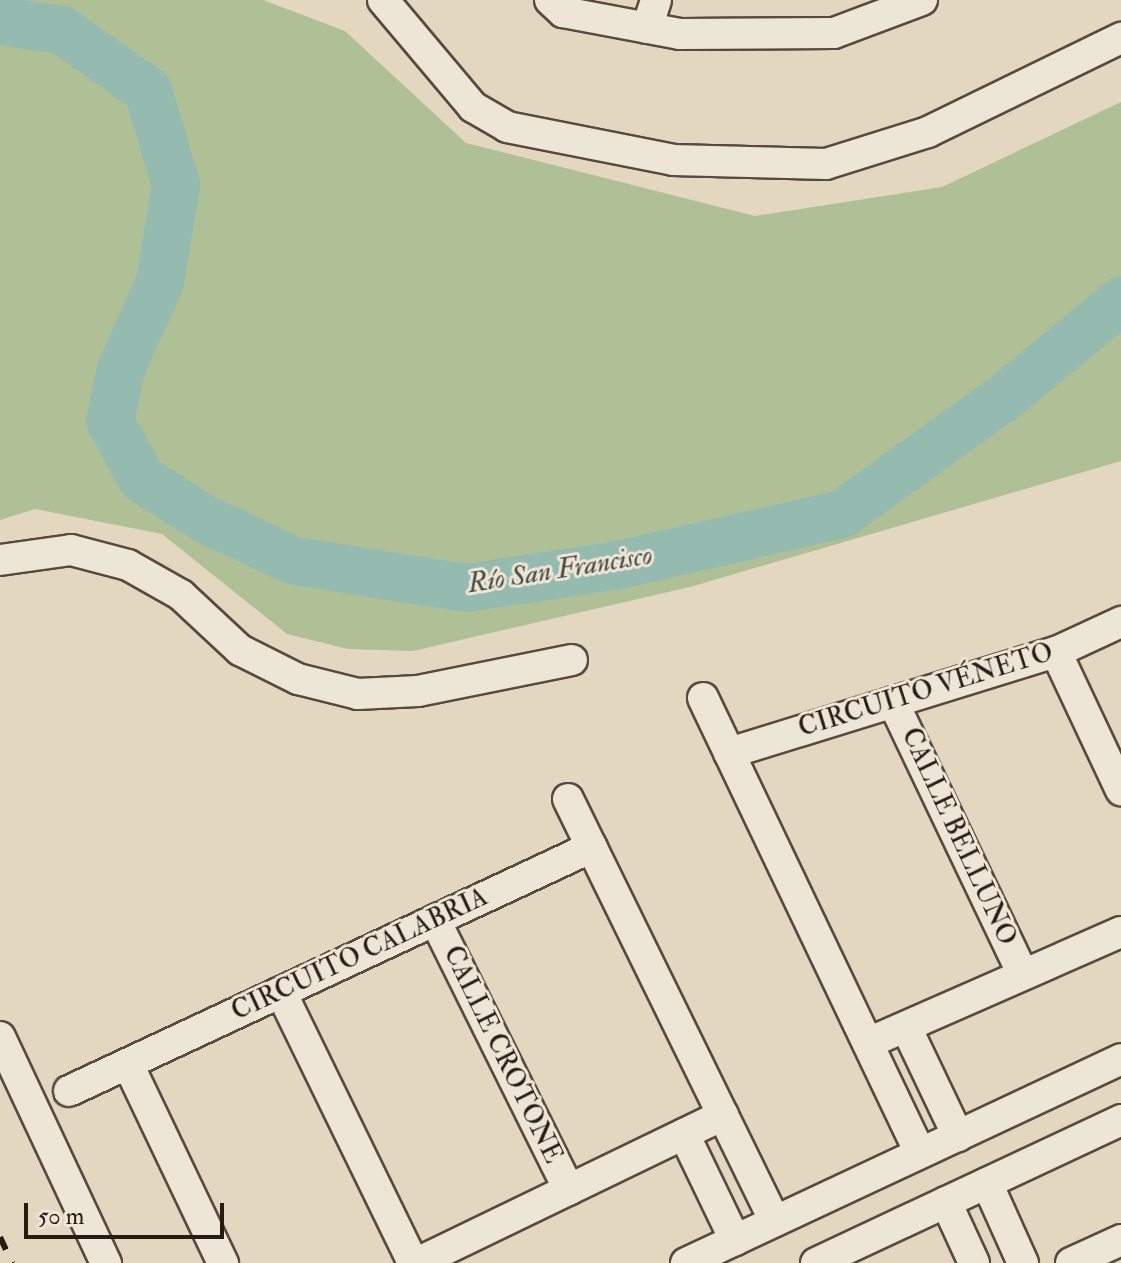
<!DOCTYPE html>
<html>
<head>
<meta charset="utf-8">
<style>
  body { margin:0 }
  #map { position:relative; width:1121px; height:1263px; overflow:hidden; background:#e4d7bf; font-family:"IM FELL Double Pica",serif }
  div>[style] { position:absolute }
  .green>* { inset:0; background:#afbf96 }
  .river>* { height:48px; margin:-24px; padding:0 24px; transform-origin:24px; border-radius:24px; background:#95baaf }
  .roads { filter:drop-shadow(2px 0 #574a3f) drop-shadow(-2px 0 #574a3f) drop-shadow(0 2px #574a3f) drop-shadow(0 -2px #574a3f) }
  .street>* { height:30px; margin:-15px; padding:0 15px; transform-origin:15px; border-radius:15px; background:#ede5d5 }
  .rail>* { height:6px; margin-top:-3px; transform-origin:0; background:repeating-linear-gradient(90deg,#281b14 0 14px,transparent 0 28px) }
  span { translate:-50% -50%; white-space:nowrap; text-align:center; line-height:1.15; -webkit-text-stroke:6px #ede5d5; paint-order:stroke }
  .street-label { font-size:26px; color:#281b14 }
  .water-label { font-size:28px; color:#494b42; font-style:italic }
  .scale { position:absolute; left:24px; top:1203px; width:200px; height:36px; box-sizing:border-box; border:4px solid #281b14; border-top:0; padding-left:10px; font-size:24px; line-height:28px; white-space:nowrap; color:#281b14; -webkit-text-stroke:6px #ede5d5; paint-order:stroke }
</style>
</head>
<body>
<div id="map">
  <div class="green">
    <div style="clip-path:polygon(0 0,263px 0,345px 31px,466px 143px,755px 216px,942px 187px,1121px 102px,1121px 461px,690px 587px,413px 651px,348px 649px,287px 634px,162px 534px,35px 509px,0 520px)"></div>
  </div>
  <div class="river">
    <div style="left:0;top:21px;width:63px;rotate:8.3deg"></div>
    <div style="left:62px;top:30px;width:105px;rotate:35.3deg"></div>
    <div style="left:148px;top:91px;width:98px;rotate:73.4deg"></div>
    <div style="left:176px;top:185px;width:98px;rotate:99.4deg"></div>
    <div style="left:160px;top:282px;width:95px;rotate:114.1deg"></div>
    <div style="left:121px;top:369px;width:53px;rotate:101.9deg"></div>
    <div style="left:110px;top:421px;width:66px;rotate:61.1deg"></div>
    <div style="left:142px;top:479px;width:75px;rotate:32.4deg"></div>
    <div style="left:205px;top:519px;width:98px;rotate:25.3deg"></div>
    <div style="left:294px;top:561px;width:174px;rotate:8.9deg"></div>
    <div style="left:466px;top:588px;width:150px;rotate:-8.5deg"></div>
    <div style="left:614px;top:566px;width:234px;rotate:-12.8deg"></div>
    <div style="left:842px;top:514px;width:201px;rotate:-35.7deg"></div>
    <div style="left:1005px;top:397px;width:151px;rotate:-39.6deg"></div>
  </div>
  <div class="roads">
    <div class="street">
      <div style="left:383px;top:0;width:140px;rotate:49.9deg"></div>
      <div style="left:473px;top:107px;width:39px;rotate:30deg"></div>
      <div style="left:507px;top:127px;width:169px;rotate:11.2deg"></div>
      <div style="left:673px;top:160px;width:153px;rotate:1.5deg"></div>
      <div style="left:826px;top:164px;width:107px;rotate:-17.4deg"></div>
      <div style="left:928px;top:132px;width:215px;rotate:-26deg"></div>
      <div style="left:550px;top:0;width:18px;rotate:43deg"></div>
      <div style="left:563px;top:12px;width:119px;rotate:10.6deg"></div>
      <div style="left:680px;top:34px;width:154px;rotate:-0.4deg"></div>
      <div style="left:834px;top:33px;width:94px;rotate:-20.6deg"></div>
      <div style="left:647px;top:28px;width:29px;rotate:-72deg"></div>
      <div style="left:0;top:560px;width:72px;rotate:-8deg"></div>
      <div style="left:71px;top:550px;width:59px;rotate:14.7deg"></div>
      <div style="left:128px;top:565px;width:61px;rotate:29.5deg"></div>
      <div style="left:181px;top:595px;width:81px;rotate:43deg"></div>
      <div style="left:240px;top:650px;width:65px;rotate:26.6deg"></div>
      <div style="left:298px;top:679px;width:62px;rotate:14deg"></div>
      <div style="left:358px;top:694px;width:60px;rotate:-2.9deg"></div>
      <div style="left:418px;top:691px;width:157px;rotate:-11.4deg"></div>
      <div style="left:1056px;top:652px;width:153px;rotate:64.8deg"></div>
      <div style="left:703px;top:698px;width:504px;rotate:64.5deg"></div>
      <div style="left:893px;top:702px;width:300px;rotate:64.5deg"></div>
      <div style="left:729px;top:753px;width:342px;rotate:-17.2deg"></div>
      <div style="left:1056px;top:652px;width:72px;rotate:-24.8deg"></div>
      <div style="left:568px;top:799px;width:470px;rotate:63.9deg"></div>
      <div style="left:435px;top:920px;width:301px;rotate:63.6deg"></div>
      <div style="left:281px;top:992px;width:301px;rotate:64deg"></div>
      <div style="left:906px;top:1027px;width:121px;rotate:64.5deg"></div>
      <div style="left:0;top:1037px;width:250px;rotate:64.9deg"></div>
      <div style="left:868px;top:1043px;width:276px;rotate:-23.7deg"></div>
      <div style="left:128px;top:1064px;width:221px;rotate:64.5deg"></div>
      <div style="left:69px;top:1091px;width:577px;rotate:-25.01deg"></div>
      <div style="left:684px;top:1134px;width:118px;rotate:64.3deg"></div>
      <div style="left:987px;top:1183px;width:88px;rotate:65.8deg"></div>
      <div style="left:946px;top:1202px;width:67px;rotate:65.3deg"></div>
      <div style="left:417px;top:1263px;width:340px;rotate:-25.8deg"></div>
      <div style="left:686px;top:1263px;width:480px;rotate:-25.1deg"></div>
      <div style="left:816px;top:1263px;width:337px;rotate:-25.1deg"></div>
      <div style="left:1071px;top:1263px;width:55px;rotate:-24.7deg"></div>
    </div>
  </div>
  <div class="rail">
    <div style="left:0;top:1237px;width:29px;rotate:65deg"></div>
  </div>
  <div class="street-label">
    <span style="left:926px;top:691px;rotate:-17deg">CIRCUITO VÉNETO</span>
    <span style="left:958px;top:837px;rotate:65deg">CALLE BELLUNO</span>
    <span style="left:360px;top:955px;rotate:-25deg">CIRCUITO CALABRIA</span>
    <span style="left:502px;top:1055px;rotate:64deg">CALLE CROTONE</span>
  </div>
  <div class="water-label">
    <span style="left:560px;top:570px;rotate:-9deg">Río San Francisco</span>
  </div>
  <div class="scale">50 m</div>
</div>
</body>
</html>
